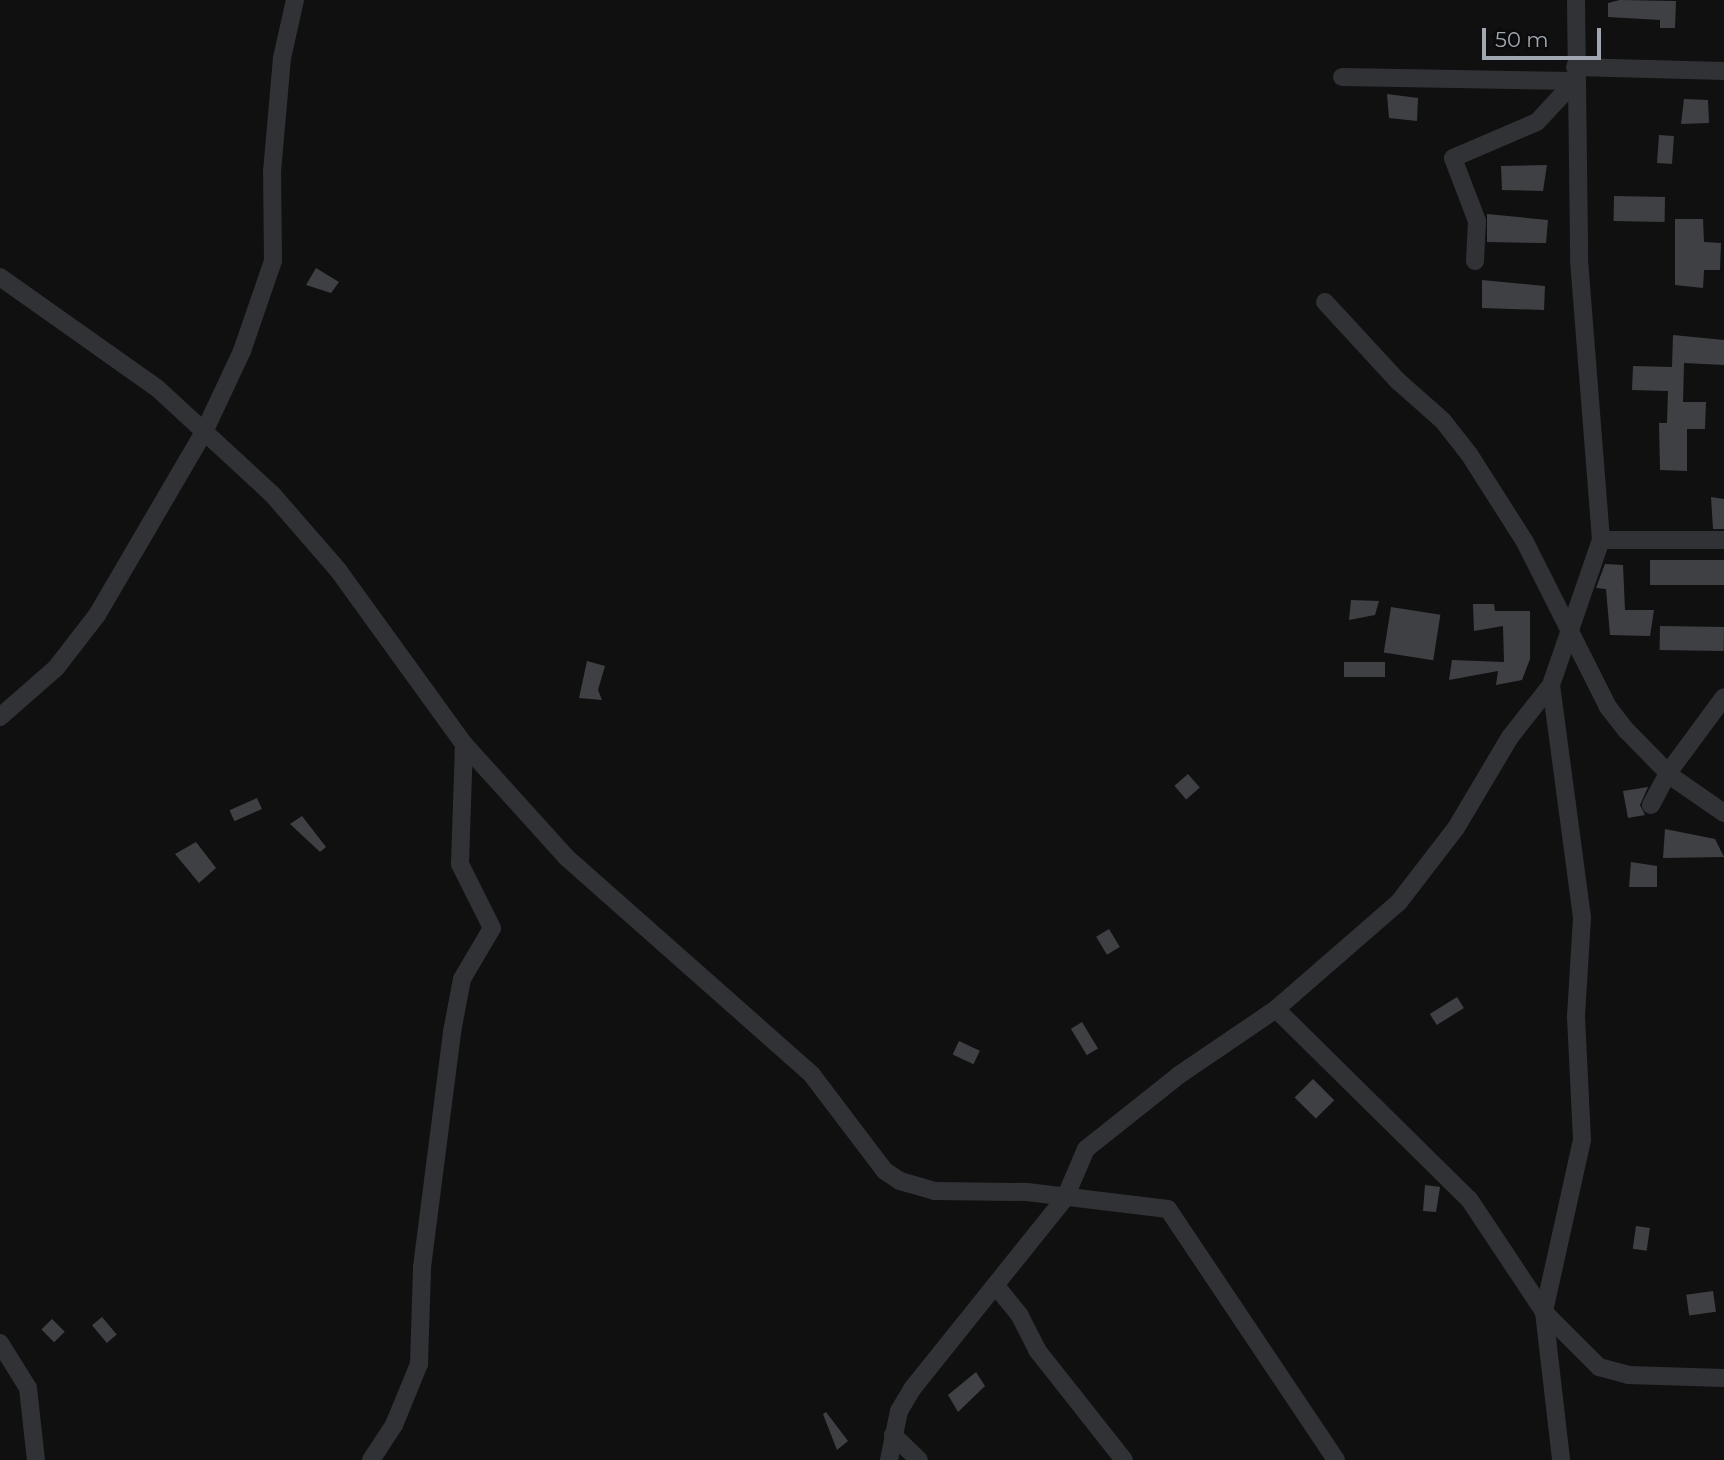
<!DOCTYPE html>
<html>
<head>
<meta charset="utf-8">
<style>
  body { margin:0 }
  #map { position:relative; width:1724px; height:1460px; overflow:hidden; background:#101011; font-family:Montserrat,sans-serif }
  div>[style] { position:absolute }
  .building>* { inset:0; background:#3f4044; transform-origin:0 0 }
  .minor>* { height:18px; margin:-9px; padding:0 9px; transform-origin:9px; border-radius:9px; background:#313236 }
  span { translate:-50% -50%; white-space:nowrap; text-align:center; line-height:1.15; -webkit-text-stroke:7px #0b0b0c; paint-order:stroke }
  .scale { position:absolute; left:1482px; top:28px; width:119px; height:32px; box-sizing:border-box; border:4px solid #a1a8b2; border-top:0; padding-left:9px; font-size:21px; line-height:24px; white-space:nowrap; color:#a1a8b2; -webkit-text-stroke:5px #0b0b0c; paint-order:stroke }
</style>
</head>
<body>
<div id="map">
  <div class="building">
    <div style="clip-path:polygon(1620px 0,1676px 1px,1675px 28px,1660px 28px,1660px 20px,1608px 17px,1608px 3px)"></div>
    <div style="clip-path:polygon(1387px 94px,1418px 98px,1417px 121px,1389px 118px)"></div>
    <div style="clip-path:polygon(1684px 99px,1708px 100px,1709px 123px,1681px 124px)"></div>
    <div style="left:1659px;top:135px;width:15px;height:28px;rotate:4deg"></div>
    <div style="clip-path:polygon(1547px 165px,1543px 191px,1502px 190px,1501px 166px)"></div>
    <div style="left:1614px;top:196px;width:51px;height:25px;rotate:1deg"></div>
    <div style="clip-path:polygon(1487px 214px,1548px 220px,1546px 243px,1487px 242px)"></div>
    <div style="clip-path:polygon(1675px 219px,1703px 219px,1704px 242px,1721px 243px,1720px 270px,1704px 270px,1703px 288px,1675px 285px)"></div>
    <div style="clip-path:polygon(316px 268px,339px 282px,331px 293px,306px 285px)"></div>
    <div style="clip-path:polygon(1482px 280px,1545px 286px,1544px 310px,1482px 308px)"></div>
    <div style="clip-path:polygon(1673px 335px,1724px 340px,1724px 365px,1684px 363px,1683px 402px,1706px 402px,1705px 429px,1687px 429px,1687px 471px,1660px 470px,1659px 423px,1667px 423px,1668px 391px,1632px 390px,1633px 366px,1672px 367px)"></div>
    <div style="clip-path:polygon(1711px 497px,1724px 499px,1724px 529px,1713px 529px)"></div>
    <div style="left:1724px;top:560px;width:25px;height:74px;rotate:90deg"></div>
    <div style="clip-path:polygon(1605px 564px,1623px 565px,1625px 610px,1654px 610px,1650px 636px,1610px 635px,1606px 589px,1596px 588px)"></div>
    <div style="clip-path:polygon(1351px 600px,1379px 601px,1375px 615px,1349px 620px)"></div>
    <div style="clip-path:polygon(1473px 604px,1494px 604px,1495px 611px,1530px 611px,1530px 659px,1522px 680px,1496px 685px,1498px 671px,1449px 680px,1452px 660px,1504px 662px,1503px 626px,1474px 631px)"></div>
    <div style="left:1391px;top:607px;width:50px;height:46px;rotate:9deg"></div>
    <div style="left:1660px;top:626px;width:64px;height:24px;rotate:1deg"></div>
    <div style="clip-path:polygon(587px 661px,605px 666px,598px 690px,602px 700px,579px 698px)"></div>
    <div style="left:1344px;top:662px;width:41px;height:15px"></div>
    <div style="left:1188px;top:774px;width:18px;height:18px;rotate:49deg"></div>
    <div style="clip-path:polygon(1648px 787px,1640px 805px,1645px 815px,1628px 818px,1623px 791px)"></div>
    <div style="left:257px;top:798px;width:12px;height:30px;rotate:66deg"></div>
    <div style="clip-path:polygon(302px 816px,326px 847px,320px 852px,290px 824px)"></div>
    <div style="clip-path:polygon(1665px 829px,1715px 839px,1724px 857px,1663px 858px)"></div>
    <div style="clip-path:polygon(196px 842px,216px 868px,199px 883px,175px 854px)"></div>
    <div style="clip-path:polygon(1631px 862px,1657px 866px,1657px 887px,1629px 887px)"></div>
    <div style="left:1109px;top:929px;width:21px;height:15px;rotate:59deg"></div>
    <div style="left:1457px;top:997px;width:13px;height:32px;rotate:58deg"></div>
    <div style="left:1082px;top:1022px;width:31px;height:13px;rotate:59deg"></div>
    <div style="left:959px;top:1041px;width:23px;height:15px;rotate:25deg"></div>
    <div style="left:1313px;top:1079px;width:30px;height:26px;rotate:45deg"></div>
    <div style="clip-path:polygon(1425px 1185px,1440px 1187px,1436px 1212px,1423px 1211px)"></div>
    <div style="left:1636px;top:1226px;width:14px;height:23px;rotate:8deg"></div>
    <div style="left:1713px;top:1291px;width:21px;height:27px;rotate:82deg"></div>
    <div style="left:102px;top:1317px;width:23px;height:13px;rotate:50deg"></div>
    <div style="left:52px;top:1319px;width:18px;height:15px;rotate:45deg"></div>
    <div style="clip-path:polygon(976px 1372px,985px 1386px,958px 1412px,948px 1395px)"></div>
    <div style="clip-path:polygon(826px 1412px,848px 1441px,837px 1450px,823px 1414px)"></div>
  </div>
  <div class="minor">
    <div style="left:1576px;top:0;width:260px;rotate:89.3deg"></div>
    <div style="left:1579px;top:260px;width:281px;rotate:85.5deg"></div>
    <div style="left:1575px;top:67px;width:149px;rotate:1.5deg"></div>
    <div style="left:1342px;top:77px;width:233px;rotate:1deg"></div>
    <div style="left:1475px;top:261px;width:40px;rotate:-87.1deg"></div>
    <div style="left:1477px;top:221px;width:67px;rotate:-110.9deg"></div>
    <div style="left:1453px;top:158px;width:91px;rotate:-23.2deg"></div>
    <div style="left:1537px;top:122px;width:56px;rotate:-47.2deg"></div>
    <div style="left:0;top:277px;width:192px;rotate:35.3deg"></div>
    <div style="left:157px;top:388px;width:156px;rotate:42.7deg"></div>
    <div style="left:272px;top:494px;width:101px;rotate:49deg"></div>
    <div style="left:338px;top:570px;width:215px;rotate:54.1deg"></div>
    <div style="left:464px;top:744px;width:152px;rotate:47.9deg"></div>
    <div style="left:566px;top:857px;width:329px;rotate:41.5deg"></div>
    <div style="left:812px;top:1075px;width:121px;rotate:52.8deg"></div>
    <div style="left:885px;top:1171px;width:18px;rotate:34deg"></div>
    <div style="left:900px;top:1181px;width:35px;rotate:16deg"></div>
    <div style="left:934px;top:1191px;width:93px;rotate:0.6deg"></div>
    <div style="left:1027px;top:1192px;width:142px;rotate:6.9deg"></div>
    <div style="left:1168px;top:1209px;width:302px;rotate:56.2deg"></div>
    <div style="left:1325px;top:302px;width:108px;rotate:47.3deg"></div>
    <div style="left:1398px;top:381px;width:60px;rotate:41.6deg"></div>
    <div style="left:1443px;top:421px;width:42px;rotate:51.8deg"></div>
    <div style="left:1469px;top:454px;width:104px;rotate:57.5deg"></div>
    <div style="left:1525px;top:542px;width:185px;rotate:63.3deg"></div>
    <div style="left:1608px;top:707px;width:31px;rotate:52deg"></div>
    <div style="left:1627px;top:731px;width:64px;rotate:45.6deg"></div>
    <div style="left:1672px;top:777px;width:63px;rotate:34.7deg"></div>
    <div style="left:1551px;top:685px;width:235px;rotate:82.4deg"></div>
    <div style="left:1582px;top:918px;width:99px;rotate:93.5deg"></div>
    <div style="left:1576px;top:1017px;width:123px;rotate:87.2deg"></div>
    <div style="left:1582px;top:1140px;width:176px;rotate:102.5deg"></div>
    <div style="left:1544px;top:1312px;width:149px;rotate:83.4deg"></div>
    <div style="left:0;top:717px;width:74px;rotate:-41.2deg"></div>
    <div style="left:56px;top:668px;width:67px;rotate:-52.3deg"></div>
    <div style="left:97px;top:615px;width:214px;rotate:-59.7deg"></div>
    <div style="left:205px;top:430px;width:87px;rotate:-64.9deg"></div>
    <div style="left:242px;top:351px;width:95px;rotate:-71deg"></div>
    <div style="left:273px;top:261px;width:89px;rotate:-90.6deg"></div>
    <div style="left:272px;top:172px;width:114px;rotate:-85deg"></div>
    <div style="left:282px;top:58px;width:59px;rotate:-77.4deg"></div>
    <div style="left:1651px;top:805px;width:36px;rotate:-62deg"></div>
    <div style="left:1668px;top:773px;width:94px;rotate:-53.6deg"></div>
    <div style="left:1276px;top:1009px;width:271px;rotate:44.6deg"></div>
    <div style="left:1469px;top:1199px;width:136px;rotate:56.4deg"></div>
    <div style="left:1544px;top:1312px;width:78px;rotate:45deg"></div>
    <div style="left:1599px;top:1367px;width:30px;rotate:15deg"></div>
    <div style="left:1628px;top:1375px;width:96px;rotate:1.8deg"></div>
    <div style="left:996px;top:1286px;width:38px;rotate:51deg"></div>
    <div style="left:1020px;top:1316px;width:38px;rotate:63deg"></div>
    <div style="left:1037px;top:1350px;width:140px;rotate:51.7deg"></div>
    <div style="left:0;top:1343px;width:53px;rotate:58.1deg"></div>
    <div style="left:28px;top:1388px;width:72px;rotate:83.7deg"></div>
    <div style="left:893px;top:1435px;width:36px;rotate:44deg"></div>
    <div style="left:371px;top:1460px;width:42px;rotate:-56.7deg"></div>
    <div style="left:394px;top:1425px;width:66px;rotate:-67.7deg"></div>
    <div style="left:419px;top:1364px;width:97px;rotate:-88.2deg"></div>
    <div style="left:422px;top:1267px;width:237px;rotate:-82.7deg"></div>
    <div style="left:452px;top:1032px;width:54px;rotate:-79.3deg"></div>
    <div style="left:462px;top:979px;width:59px;rotate:-59.5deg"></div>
    <div style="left:492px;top:928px;width:72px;rotate:-116.6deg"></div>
    <div style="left:460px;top:864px;width:120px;rotate:-88.1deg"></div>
    <div style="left:889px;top:1460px;width:50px;rotate:-78.5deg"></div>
    <div style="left:899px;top:1411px;width:26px;rotate:-59deg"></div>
    <div style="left:912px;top:1389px;width:245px;rotate:-51.3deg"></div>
    <div style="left:1065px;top:1198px;width:53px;rotate:-66.8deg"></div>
    <div style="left:1086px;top:1149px;width:119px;rotate:-38.5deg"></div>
    <div style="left:1179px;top:1075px;width:117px;rotate:-34.2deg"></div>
    <div style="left:1276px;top:1009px;width:163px;rotate:-41deg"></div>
    <div style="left:1399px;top:902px;width:93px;rotate:-52.4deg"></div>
    <div style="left:1456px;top:828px;width:106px;rotate:-59.3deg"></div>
    <div style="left:1510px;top:737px;width:66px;rotate:-51.7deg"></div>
    <div style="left:1551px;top:685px;width:153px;rotate:-71deg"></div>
    <div style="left:1601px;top:540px;width:123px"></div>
  </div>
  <div class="scale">50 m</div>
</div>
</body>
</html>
